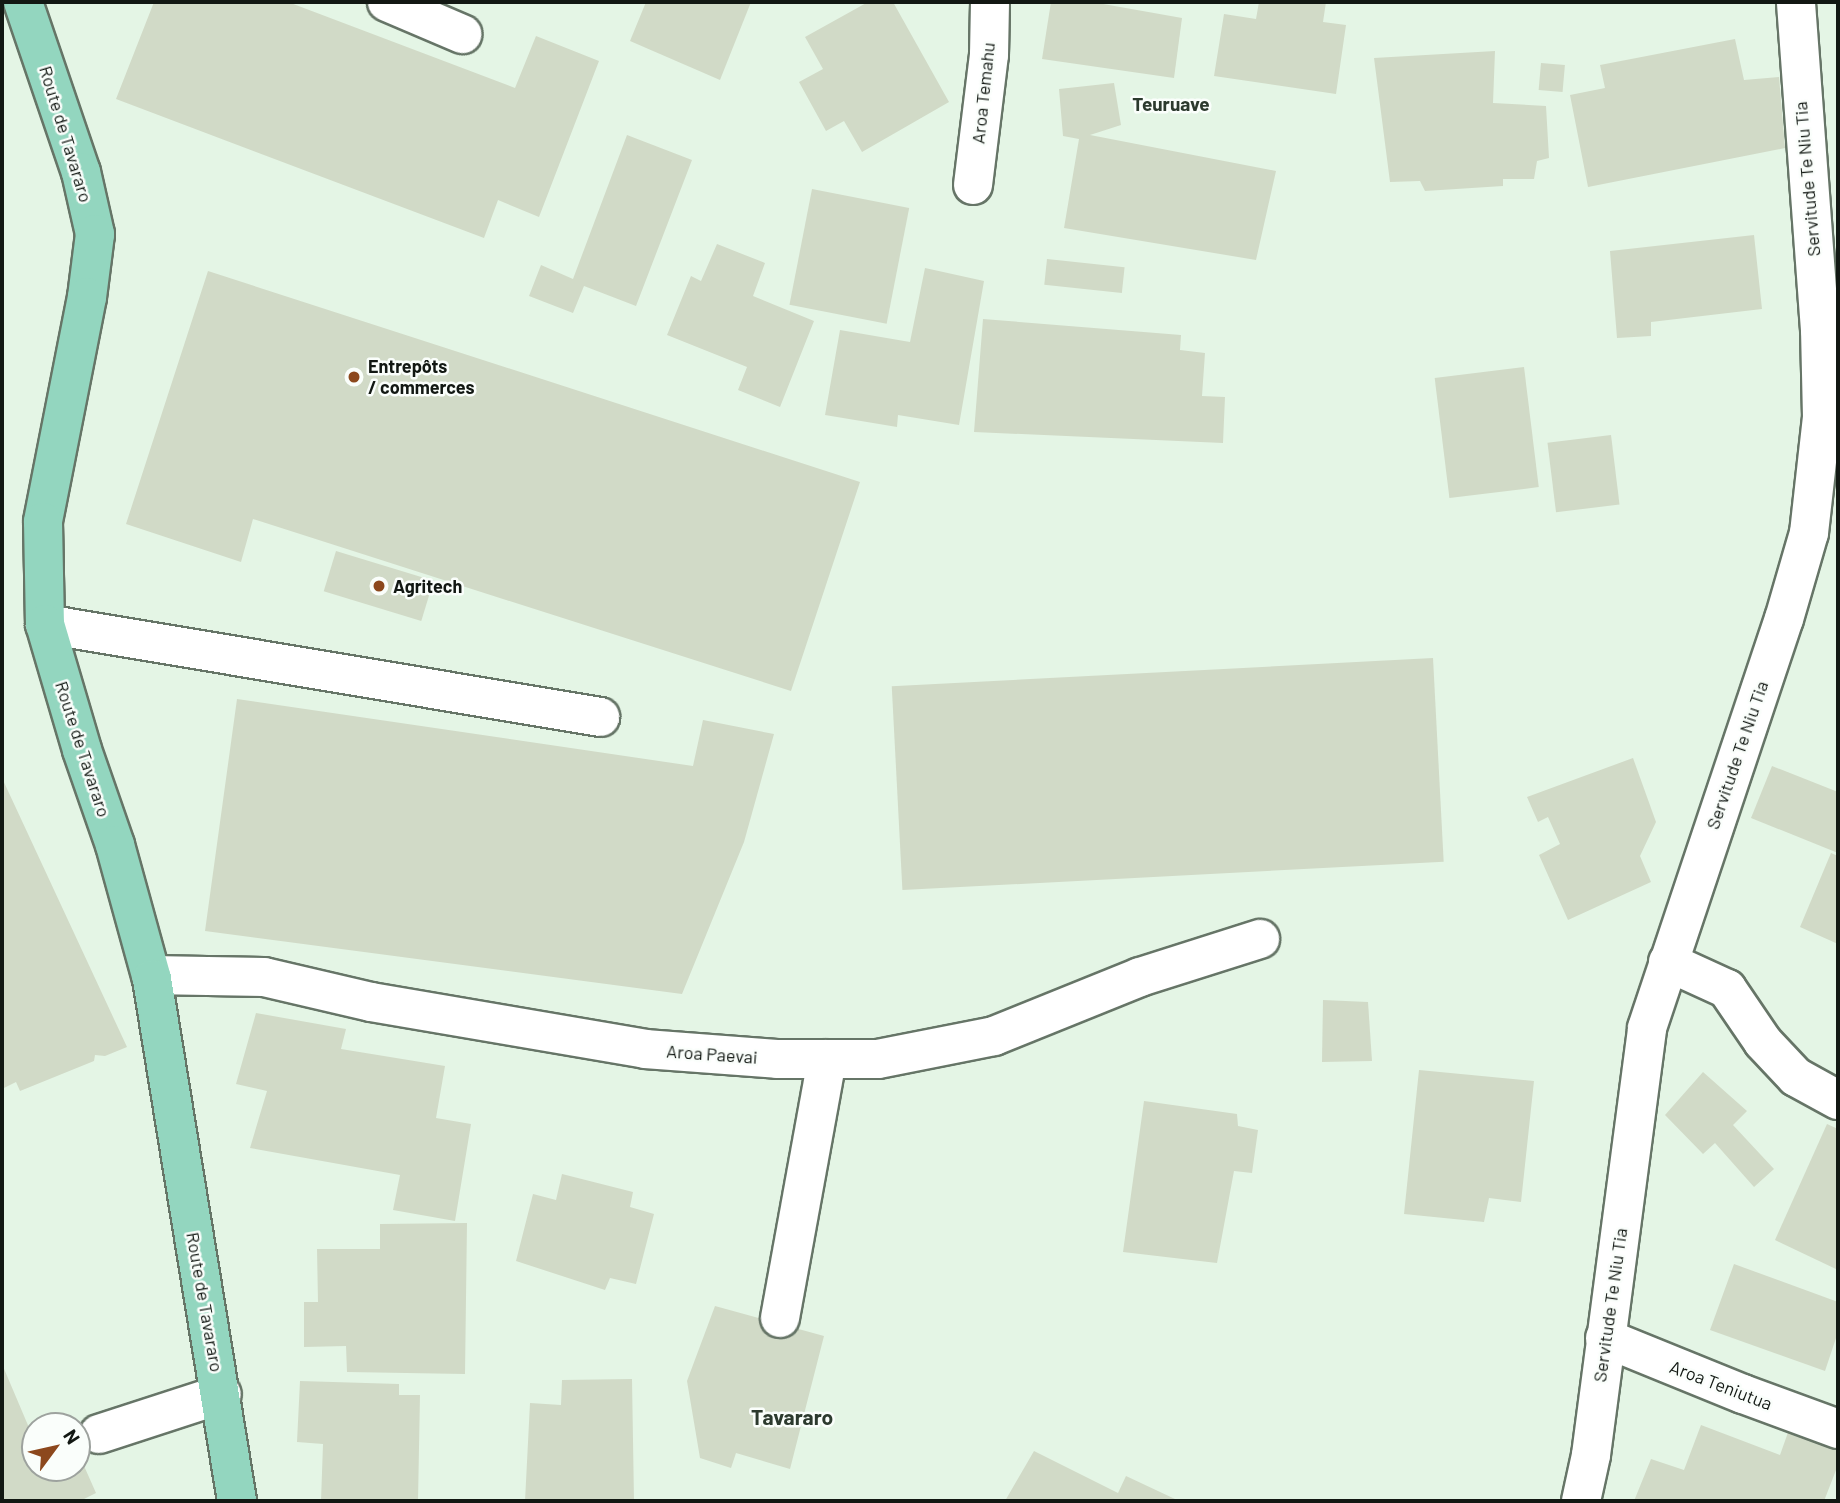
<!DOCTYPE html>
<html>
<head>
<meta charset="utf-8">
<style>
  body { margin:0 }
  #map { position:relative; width:1840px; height:1503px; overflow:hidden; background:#e4f5e5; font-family:Barlow,sans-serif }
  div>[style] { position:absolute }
  .building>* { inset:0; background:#d1dac7; transform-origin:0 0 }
  .roads { filter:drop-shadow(2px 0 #667567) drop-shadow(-2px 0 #667567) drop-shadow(0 2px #667567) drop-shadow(0 -2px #667567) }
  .minor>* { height:38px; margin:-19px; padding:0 19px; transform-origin:19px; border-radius:19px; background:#fff }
  .major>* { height:38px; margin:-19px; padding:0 19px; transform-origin:19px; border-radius:19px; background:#93d6bf }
  .dots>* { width:19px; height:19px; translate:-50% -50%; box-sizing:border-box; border:4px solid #fafefb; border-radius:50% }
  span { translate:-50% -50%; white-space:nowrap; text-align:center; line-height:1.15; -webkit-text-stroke:5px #fafefb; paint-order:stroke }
  .street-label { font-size:18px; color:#121813 }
  .poi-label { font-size:18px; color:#121813; font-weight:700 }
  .left { translate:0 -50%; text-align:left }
  .neighbourhood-label { font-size:19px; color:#2c3a2e; font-weight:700 }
  .quarter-label { font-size:21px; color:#2c3a2e; font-weight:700 }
  .frame { position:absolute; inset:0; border:4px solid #121813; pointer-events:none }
  .north { position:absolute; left:21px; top:1412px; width:70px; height:70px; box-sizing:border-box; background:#fafefb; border:2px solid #9da29e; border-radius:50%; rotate:57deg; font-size:19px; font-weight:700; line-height:28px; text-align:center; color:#121813 }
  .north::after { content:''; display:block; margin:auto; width:24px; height:32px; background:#8c481d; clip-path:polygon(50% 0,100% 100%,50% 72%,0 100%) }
</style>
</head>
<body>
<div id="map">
  <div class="building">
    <div style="clip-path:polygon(154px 2px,288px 2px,515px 88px,536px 36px,599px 61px,539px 217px,498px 200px,484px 238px,116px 99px)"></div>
    <div style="clip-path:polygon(646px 2px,751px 2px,720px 80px,630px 41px)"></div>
    <div style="clip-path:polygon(868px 2px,893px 2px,949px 102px,862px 152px,844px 121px,826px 131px,799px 82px,823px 69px,805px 37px)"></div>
    <div style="clip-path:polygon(1051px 2px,1092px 2px,1182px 18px,1174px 78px,1042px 59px)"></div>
    <div style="clip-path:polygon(1259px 2px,1326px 2px,1323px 22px,1346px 25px,1336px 94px,1214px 76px,1224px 14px,1256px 19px)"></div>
    <div style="clip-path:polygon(1735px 39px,1744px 80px,1779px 77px,1785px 148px,1588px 187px,1570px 95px,1605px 88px,1600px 65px)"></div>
    <div style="clip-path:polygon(1495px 51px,1493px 103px,1546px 106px,1549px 158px,1537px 161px,1534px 179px,1503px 179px,1503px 186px,1425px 191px,1420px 181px,1390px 182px,1374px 58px)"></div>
    <div style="left:1541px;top:63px;width:24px;height:27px;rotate:5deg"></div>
    <div style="clip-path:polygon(1114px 83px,1121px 125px,1090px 135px,1276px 171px,1256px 260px,1064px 228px,1079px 139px,1063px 136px,1059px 89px)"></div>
    <div style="clip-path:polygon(627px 135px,692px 160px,636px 306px,584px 286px,573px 313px,529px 296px,541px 265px,573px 279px)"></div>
    <div style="left:812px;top:189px;width:99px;height:118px;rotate:11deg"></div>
    <div style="clip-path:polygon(1754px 235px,1762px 309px,1651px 322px,1651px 336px,1617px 338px,1610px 251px)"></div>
    <div style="clip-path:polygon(717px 244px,765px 263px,753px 296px,814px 321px,780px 407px,738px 390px,747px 367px,667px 335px,691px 276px,701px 281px)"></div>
    <div style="left:1047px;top:259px;width:78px;height:26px;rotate:6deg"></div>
    <div style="clip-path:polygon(925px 268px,984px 281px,959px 425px,898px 415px,897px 427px,825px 415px,840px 330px,910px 342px)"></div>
    <div style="clip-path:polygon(208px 271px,860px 482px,791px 691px,253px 519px,241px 562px,126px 524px)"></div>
    <div style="clip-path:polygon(983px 319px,1181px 335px,1180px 350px,1205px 353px,1202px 396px,1225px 397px,1223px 443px,974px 432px)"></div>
    <div style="left:1524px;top:367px;width:121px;height:90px;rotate:83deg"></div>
    <div style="left:1611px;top:435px;width:70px;height:64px;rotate:83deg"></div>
    <div style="left:336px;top:551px;width:102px;height:42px;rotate:17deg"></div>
    <div style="left:1433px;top:658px;width:204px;height:542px;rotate:87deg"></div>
    <div style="clip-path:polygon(237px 699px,693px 766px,703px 720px,774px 734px,744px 842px,682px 994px,205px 931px)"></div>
    <div style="clip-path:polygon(1633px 758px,1656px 822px,1640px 856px,1651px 882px,1568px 920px,1539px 855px,1560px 844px,1548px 817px,1538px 822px,1527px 797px)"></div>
    <div style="clip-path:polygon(1772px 766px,1838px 792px,1838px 853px,1751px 818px)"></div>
    <div style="clip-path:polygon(2px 778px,127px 1047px,105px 1056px,95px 1055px,94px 1061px,20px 1091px,16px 1082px,2px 1089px)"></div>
    <div style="clip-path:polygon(1831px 853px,1838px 856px,1838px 944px,1800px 927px)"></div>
    <div style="clip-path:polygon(1323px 1000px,1368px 1002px,1372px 1061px,1322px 1062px)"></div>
    <div style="clip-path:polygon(256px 1013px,346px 1029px,341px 1049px,445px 1066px,436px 1118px,471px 1124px,455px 1221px,393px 1210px,400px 1175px,250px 1148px,267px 1091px,236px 1084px)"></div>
    <div style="clip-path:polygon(1419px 1070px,1534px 1081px,1521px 1202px,1489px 1198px,1484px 1222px,1404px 1214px)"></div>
    <div style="clip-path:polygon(1703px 1072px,1747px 1111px,1733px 1125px,1774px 1169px,1754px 1187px,1715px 1143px,1703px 1154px,1665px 1115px)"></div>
    <div style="clip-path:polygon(1144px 1101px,1237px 1114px,1238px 1126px,1258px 1130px,1252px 1173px,1234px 1171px,1217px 1263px,1123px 1252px)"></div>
    <div style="clip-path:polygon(1827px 1124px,1838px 1129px,1838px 1270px,1775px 1240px)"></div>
    <div style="clip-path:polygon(562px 1174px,633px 1192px,630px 1207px,654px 1214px,636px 1284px,610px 1278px,605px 1290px,516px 1261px,533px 1194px,556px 1200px)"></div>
    <div style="clip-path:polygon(467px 1223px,465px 1374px,347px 1372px,346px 1346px,304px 1347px,304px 1302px,318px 1302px,317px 1249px,380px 1249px,380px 1224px)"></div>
    <div style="clip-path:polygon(1734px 1264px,1838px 1302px,1838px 1332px,1825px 1371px,1710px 1330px)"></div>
    <div style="clip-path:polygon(715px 1306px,824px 1336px,790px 1469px,736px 1453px,731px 1468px,700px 1458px,687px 1381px)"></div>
    <div style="clip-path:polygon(2px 1364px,30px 1430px,35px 1428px,35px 1468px,77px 1468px,77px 1450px,96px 1493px,80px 1501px,2px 1501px)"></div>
    <div style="clip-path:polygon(632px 1379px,634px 1501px,525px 1501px,530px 1403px,561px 1405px,562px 1380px)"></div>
    <div style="clip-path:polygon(300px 1381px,399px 1384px,399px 1395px,420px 1395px,418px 1501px,321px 1501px,323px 1444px,297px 1442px)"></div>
    <div style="clip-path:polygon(62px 1416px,67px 1426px,39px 1426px)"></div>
    <div style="clip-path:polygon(1791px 1424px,1838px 1441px,1838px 1465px,1824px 1501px,1634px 1501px,1651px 1459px,1684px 1470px,1701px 1425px,1780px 1455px)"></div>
    <div style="clip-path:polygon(1034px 1451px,1118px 1493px,1126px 1476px,1175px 1499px,1005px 1501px)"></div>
  </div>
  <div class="roads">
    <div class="minor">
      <div style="left:387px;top:2px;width:82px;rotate:23.1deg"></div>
      <div style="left:973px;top:185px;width:131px;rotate:-83deg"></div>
      <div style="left:989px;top:55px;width:53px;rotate:-88.9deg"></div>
      <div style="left:45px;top:624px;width:563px;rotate:9.51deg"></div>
      <div style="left:1668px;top:962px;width:65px;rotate:24.6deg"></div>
      <div style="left:1727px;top:989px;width:64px;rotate:55.8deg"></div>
      <div style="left:1763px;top:1042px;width:48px;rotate:46.7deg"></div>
      <div style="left:1796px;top:1077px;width:48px;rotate:28.7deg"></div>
      <div style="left:151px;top:975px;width:113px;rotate:1deg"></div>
      <div style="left:264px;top:977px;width:110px;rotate:13.2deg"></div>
      <div style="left:371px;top:1002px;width:278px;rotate:9.7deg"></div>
      <div style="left:645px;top:1049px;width:132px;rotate:4.3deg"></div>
      <div style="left:777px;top:1059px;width:101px"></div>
      <div style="left:878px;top:1059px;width:118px;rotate:-11.2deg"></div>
      <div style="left:994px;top:1036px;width:157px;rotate:-22deg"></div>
      <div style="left:1140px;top:977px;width:126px;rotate:-17.6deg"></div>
      <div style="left:780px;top:1318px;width:263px;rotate:-79.7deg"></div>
      <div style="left:1605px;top:1338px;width:149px;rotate:22.1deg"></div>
      <div style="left:1743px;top:1394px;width:101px;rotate:20.2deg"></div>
      <div style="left:99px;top:1434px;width:129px;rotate:-18deg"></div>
      <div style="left:1581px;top:1501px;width:47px;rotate:-77.7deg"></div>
      <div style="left:1591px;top:1455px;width:431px;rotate:-82.5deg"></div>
      <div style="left:1647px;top:1028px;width:431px;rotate:-71.5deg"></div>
      <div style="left:1784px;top:619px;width:90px;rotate:-73.8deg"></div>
      <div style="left:1809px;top:533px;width:117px;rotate:-83.6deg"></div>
      <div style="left:1822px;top:417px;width:87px;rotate:-91.3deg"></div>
      <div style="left:1820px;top:330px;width:329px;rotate:-94.2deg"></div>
    </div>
    <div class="major">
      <div style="left:23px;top:2px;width:180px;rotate:71.2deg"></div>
      <div style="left:81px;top:172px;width:64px;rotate:77.3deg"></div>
      <div style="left:95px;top:234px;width:64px;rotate:97.2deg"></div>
      <div style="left:87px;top:297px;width:229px;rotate:101.1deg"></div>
      <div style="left:43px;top:522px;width:102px;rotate:88.9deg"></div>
      <div style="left:45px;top:624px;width:131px;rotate:73.6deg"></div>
      <div style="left:82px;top:750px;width:101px;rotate:70.8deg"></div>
      <div style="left:115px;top:845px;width:139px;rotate:74.6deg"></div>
      <div style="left:152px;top:979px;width:529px;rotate:80.75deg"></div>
    </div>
  </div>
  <div class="dots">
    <div style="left:354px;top:377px;background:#8c481d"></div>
    <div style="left:379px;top:586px;background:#8c481d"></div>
  </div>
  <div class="street-label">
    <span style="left:983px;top:93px;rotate:-84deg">Aroa Temahu</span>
    <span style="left:66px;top:134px;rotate:73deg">Route de Tavararo</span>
    <span style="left:1807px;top:179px;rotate:-95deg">Servitude Te Niu Tia</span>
    <span style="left:83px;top:749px;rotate:72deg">Route de Tavararo</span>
    <span style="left:1737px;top:755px;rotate:-71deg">Servitude Te Niu Tia</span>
    <span style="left:712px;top:1054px;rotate:4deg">Aroa Paevai</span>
    <span style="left:205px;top:1302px;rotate:80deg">Route de Tavararo</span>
    <span style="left:1610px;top:1305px;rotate:-82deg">Servitude Te Niu Tia</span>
    <span style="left:1721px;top:1385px;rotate:21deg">Aroa Teniutua</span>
  </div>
  <div class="poi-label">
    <span class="left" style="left:368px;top:377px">Entrepôts<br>/ commerces</span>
    <span class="left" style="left:393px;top:586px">Agritech</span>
  </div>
  <div class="neighbourhood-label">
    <span style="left:1171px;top:104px">Teuruave</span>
  </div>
  <div class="quarter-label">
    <span style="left:792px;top:1417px">Tavararo</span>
  </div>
  <div class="frame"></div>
  <div class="north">N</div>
</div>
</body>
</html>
